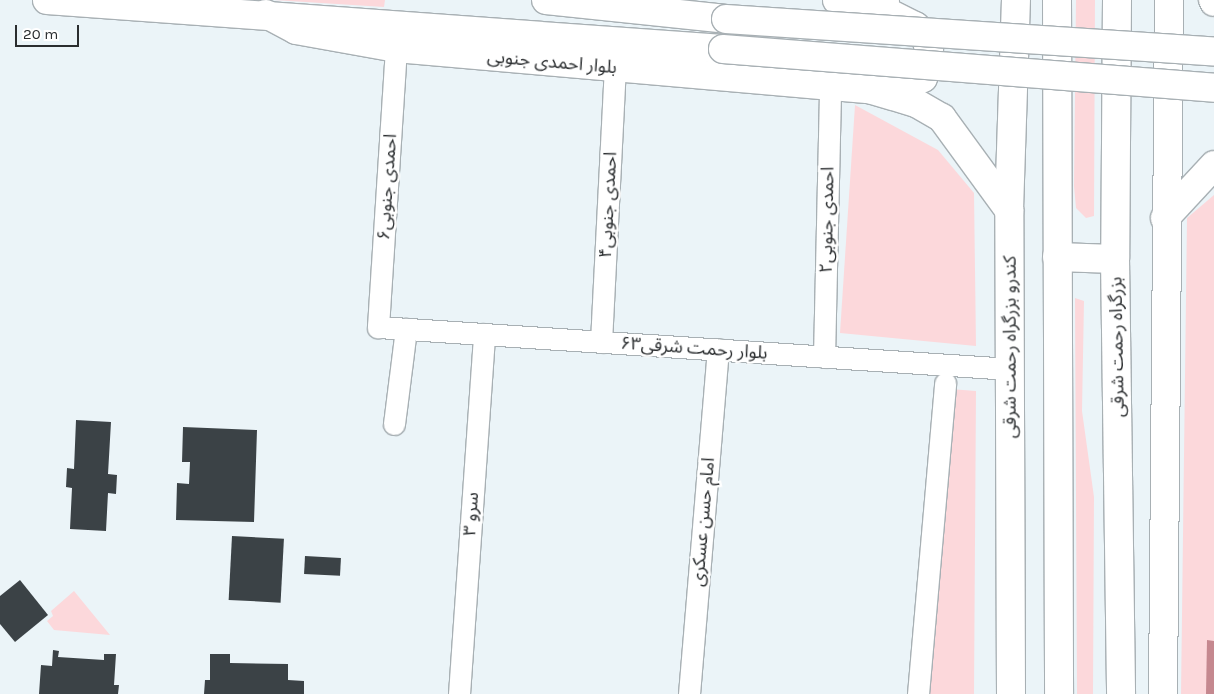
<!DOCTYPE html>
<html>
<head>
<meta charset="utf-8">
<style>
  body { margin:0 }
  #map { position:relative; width:1214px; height:694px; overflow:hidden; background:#ebf4f8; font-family:Karla,"Noto Sans Arabic",sans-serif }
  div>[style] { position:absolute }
  .green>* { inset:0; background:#fcd8db }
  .water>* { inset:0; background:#c5888f }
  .building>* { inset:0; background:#3b4246; transform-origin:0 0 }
  .roads { filter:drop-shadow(1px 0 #a8b0b4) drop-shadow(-1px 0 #a8b0b4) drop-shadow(0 1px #a8b0b4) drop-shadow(0 -1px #a8b0b4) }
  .street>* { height:21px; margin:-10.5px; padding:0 10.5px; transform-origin:10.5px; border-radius:10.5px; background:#fff }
  .secondary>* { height:28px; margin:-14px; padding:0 14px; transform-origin:14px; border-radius:14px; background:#fff }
  .highway>* { height:28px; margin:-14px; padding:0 14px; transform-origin:14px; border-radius:14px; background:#fff }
  .bridges { filter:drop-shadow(1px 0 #a8b0b4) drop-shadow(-1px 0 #a8b0b4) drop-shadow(0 1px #a8b0b4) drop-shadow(0 -1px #a8b0b4) }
  .secondary-bridge>* { height:28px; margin:-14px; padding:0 14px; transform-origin:14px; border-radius:14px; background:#fff }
  span { translate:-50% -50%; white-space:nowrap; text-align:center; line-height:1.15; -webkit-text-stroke:5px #fff; paint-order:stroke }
  .street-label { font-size:18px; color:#2a2d2f }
  .scale { position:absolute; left:15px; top:25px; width:64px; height:22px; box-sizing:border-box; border:2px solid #2a2d2f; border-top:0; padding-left:6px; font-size:15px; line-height:18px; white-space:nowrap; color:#2a2d2f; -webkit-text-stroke:4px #fff; paint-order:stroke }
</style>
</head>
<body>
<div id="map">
  <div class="green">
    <div style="clip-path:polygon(274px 0,385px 0,384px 7px)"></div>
    <div style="clip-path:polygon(1076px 0,1095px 0,1094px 216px,1086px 218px,1076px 208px,1074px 186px)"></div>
    <div style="clip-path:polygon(855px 105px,938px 150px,974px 193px,976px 346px,840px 333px)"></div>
    <div style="clip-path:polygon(1214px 195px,1214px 694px,1181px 694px,1187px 218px)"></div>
    <div style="clip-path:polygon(1075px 298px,1084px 301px,1082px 411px,1094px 497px,1093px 694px,1077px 694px)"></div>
    <div style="clip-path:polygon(950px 389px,976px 391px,974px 694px,928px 694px)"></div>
    <div style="clip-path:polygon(74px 591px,110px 635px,54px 630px,47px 621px,53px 616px,51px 611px)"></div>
  </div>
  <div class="water">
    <div style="clip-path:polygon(1207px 640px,1214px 641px,1214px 694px,1206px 694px)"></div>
  </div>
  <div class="building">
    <div style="clip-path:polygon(76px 420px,111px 422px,108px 474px,117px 475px,116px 494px,108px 493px,106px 531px,70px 529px,72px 488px,66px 487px,67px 468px,74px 469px)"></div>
    <div style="clip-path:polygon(183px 427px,257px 430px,254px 522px,176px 520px,177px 483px,189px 484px,190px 462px,182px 462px)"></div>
    <div style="left:232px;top:536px;width:52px;height:64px;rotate:3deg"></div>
    <div style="left:305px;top:556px;width:36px;height:18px;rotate:3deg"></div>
    <div style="clip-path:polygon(20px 580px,48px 615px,15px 642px,0 624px,0 596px)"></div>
    <div style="clip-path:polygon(53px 650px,59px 651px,58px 657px,104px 660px,104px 654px,116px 654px,114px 685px,119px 685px,118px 694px,39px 694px,41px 665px,52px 666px)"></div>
    <div style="clip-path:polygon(210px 654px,230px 654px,230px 663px,288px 664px,288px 680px,304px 681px,304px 694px,204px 694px,205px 680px,210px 680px)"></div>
  </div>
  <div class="roads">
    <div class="street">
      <div style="left:396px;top:48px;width:280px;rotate:93.7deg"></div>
      <div style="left:378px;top:327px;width:634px;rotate:3.8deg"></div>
      <div style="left:601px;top:342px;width:275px;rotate:-87.1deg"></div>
      <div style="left:824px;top:357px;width:273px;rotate:-88.7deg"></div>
      <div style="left:394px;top:424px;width:96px;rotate:-82.8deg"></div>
      <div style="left:459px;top:694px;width:361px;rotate:-86deg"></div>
      <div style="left:689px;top:694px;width:346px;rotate:-85.2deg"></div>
      <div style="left:918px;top:694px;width:312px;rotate:-85deg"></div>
    </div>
    <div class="secondary">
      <div style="left:47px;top:0;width:678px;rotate:4.15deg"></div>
      <div style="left:546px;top:0;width:181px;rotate:6deg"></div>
      <div style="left:837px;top:0;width:48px;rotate:1.2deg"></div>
      <div style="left:1213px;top:0;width:2px;rotate:63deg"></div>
      <div style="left:867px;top:2px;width:54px;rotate:26.6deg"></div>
      <div style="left:915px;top:26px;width:13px;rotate:42deg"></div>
      <div style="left:925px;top:35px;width:15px;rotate:74deg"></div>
      <div style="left:929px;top:49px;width:30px;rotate:102deg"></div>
      <div style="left:923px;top:78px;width:22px;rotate:162deg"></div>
      <div style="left:902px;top:85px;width:27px;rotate:174deg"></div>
      <div style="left:266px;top:14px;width:34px;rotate:28deg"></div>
      <div style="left:296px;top:30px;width:102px;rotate:10.2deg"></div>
      <div style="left:396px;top:48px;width:475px;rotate:5deg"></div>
      <div style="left:869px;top:89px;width:49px;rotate:16.6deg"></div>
      <div style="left:916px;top:103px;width:30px;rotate:30deg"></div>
      <div style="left:942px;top:118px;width:114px;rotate:53.9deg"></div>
      <div style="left:1165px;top:218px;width:72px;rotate:-47.2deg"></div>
      <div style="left:1011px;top:694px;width:484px;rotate:-90.2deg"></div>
      <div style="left:1009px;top:210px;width:210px;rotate:-88.1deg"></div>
      <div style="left:1163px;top:694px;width:694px;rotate:-89.5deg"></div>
    </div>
    <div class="highway">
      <div style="left:1057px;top:0;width:694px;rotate:89.83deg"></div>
      <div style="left:1117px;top:0;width:259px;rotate:90.4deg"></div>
      <div style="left:1115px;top:259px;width:435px;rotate:89.2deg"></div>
      <div style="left:1057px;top:257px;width:58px;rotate:2deg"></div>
    </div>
  </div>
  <div class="bridges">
    <div class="secondary-bridge">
      <div style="left:726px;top:19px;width:489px;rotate:3.8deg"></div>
      <div style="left:723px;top:49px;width:493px;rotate:4.5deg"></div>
    </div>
  </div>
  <div class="street-label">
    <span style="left:552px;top:62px;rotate:5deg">بلوار احمدی جنوبی</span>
    <span style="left:387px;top:187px;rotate:-86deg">احمدی جنوبی۶</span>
    <span style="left:608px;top:205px;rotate:-87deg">احمدی جنوبی۴</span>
    <span style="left:827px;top:220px;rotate:-89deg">احمدی جنوبی۲</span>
    <span style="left:1010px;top:347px;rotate:-90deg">کندرو بزرگراه رحمت شرقی</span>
    <span style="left:1117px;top:347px;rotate:-91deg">بزرگراه رحمت شرقی</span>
    <span style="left:694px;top:348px;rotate:4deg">بلوار رحمت شرقی۶۳</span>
    <span style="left:471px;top:514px;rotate:-86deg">سرو ۳</span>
    <span style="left:703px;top:522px;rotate:-85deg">امام حسن عسکری</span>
  </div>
  <div class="scale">20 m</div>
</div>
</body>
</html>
